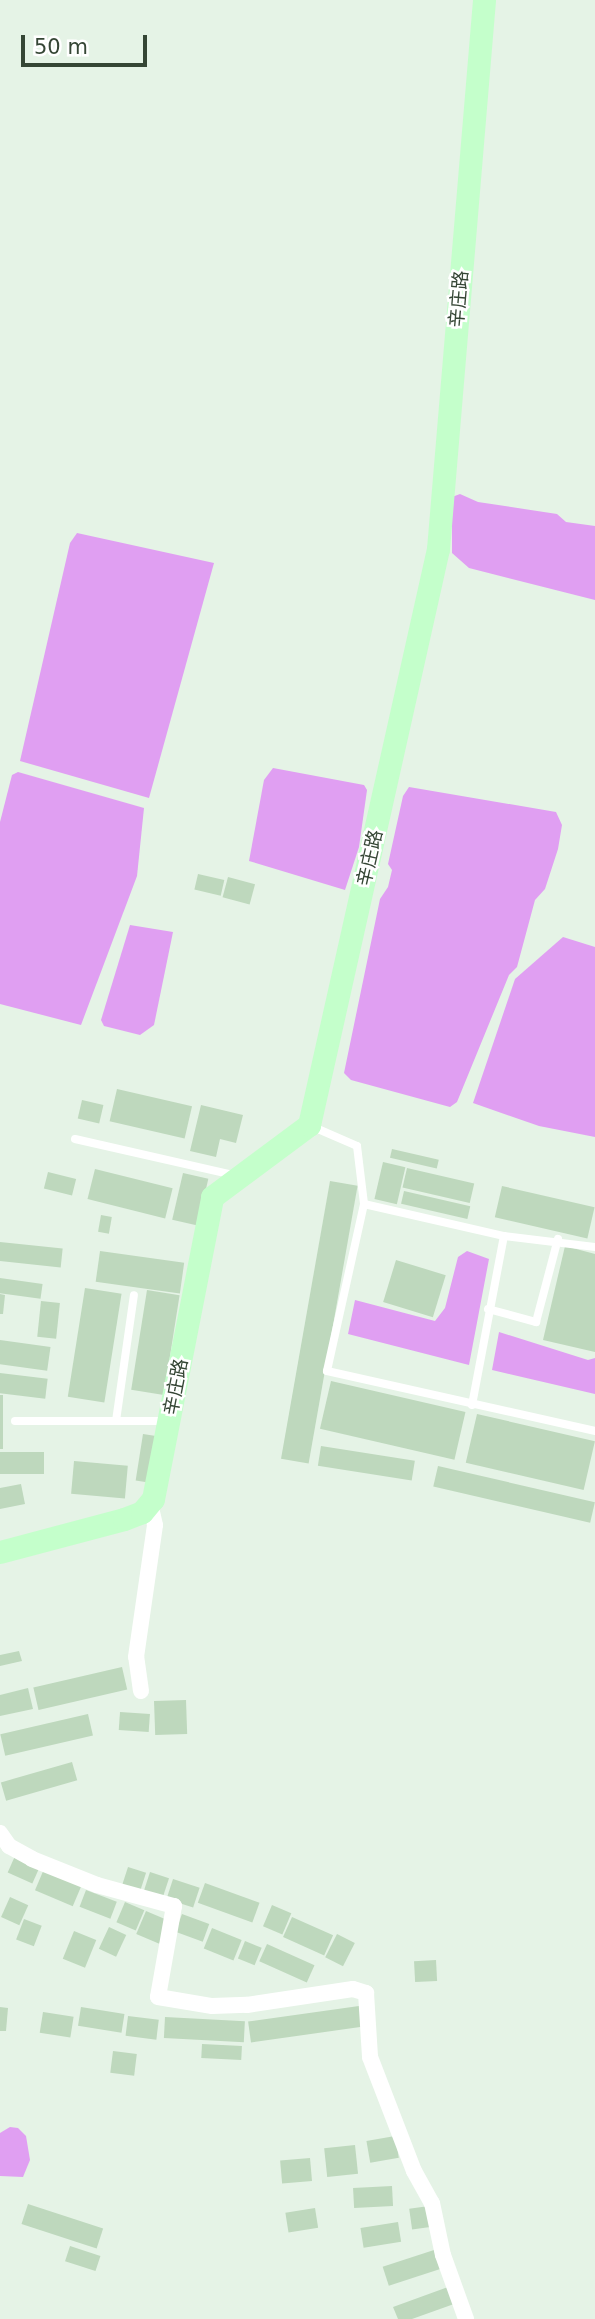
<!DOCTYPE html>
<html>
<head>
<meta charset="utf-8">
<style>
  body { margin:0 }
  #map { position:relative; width:595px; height:2319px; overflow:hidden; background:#e5f3e6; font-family:"DejaVu Sans","Noto Sans SC",sans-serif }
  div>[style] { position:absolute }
  .water>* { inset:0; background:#e09ff2 }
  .building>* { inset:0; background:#bed8bd; transform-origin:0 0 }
  .lane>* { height:8px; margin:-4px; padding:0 4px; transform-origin:4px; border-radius:4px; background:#fff }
  .street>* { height:16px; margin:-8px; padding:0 8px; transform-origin:8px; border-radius:8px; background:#fff }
  .secondary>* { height:23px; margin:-11.5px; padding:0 11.5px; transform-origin:11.5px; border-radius:11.5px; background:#c4ffcb }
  span { translate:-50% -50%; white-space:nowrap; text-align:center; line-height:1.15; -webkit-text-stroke:5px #fff; paint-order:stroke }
  .street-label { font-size:19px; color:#354635 }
  .scale { position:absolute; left:21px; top:35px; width:126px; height:32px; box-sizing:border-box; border:4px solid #354635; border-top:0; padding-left:9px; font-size:21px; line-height:24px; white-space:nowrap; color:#354635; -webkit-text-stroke:5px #fff; paint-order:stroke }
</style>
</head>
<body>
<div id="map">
  <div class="water">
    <div style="clip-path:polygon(460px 494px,478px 502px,557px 514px,566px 522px,595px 526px,595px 600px,469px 568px,452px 553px,452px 497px)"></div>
    <div style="clip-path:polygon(77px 533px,214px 563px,149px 798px,20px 761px,70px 543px)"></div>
    <div style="clip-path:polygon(273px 768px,364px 785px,367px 790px,359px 847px,345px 890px,249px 861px,264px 780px)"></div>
    <div style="clip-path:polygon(18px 772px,144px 808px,137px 876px,81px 1025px,0 1004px,0 822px,12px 775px)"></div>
    <div style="clip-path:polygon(409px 787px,556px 812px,562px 825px,558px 849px,545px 889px,535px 900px,517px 967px,509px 975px,457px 1102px,450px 1107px,351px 1080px,344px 1073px,380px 899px,388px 887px,392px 870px,388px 864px,403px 796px)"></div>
    <div style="clip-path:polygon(130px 925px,173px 932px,154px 1025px,140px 1035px,104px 1026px,101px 1020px)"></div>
    <div style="clip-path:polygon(563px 937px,595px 947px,595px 1137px,539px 1126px,473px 1103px,515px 979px)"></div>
    <div style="clip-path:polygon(467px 1251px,489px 1259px,469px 1365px,348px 1334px,355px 1300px,435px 1321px,445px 1308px,458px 1257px)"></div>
    <div style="clip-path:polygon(499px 1332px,588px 1360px,595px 1358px,595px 1394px,492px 1370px)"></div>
    <div style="clip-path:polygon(10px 2127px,18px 2128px,26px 2136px,30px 2160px,23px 2177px,0 2176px,0 2133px)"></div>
  </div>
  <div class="building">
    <div style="left:198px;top:874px;width:27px;height:16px;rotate:13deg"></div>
    <div style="left:228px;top:877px;width:28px;height:21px;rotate:15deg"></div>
    <div style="left:117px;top:1089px;width:77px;height:33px;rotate:13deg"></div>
    <div style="left:82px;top:1100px;width:22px;height:19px;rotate:13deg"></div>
    <div style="clip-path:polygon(201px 1105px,243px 1115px,236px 1143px,220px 1139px,216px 1157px,190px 1151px)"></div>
    <div style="left:392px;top:1149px;width:48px;height:9px;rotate:13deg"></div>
    <div style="left:383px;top:1162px;width:23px;height:38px;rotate:13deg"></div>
    <div style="left:407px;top:1168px;width:69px;height:20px;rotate:13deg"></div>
    <div style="left:95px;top:1169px;width:80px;height:31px;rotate:14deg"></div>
    <div style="left:48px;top:1172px;width:29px;height:17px;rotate:14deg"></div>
    <div style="left:183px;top:1173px;width:26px;height:48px;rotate:13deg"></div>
    <div style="left:330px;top:1181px;width:28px;height:282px;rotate:10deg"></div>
    <div style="left:502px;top:1186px;width:95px;height:32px;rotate:13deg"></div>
    <div style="left:404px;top:1191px;width:68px;height:13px;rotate:13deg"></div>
    <div style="left:101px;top:1215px;width:11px;height:17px;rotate:10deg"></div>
    <div style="left:0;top:1242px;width:63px;height:19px;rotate:6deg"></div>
    <div style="clip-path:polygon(565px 1246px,595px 1254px,595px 1352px,543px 1340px)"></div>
    <div style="left:100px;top:1251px;width:85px;height:31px;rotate:8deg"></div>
    <div style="left:396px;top:1260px;width:52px;height:44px;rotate:17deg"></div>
    <div style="left:0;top:1278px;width:43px;height:15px;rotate:8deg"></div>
    <div style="left:85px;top:1288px;width:37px;height:110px;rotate:9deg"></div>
    <div style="left:147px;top:1290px;width:33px;height:101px;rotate:9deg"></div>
    <div style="clip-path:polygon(0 1294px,5px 1295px,3px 1314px,0 1314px)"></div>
    <div style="left:41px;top:1301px;width:19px;height:36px;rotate:6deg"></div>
    <div style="left:0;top:1340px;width:51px;height:24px;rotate:8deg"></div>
    <div style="left:0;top:1373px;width:48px;height:20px;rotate:7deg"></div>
    <div style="left:331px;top:1381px;width:138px;height:49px;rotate:13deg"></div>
    <div style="left:0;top:1395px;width:3px;height:54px"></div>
    <div style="left:477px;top:1414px;width:121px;height:50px;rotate:13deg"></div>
    <div style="left:143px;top:1434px;width:13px;height:47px;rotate:9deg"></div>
    <div style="left:321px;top:1446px;width:95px;height:20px;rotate:9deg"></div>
    <div style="left:44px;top:1452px;width:22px;height:44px;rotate:90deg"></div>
    <div style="left:74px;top:1461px;width:54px;height:33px;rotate:5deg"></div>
    <div style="left:438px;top:1466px;width:161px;height:21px;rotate:13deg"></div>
    <div style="clip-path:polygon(21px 1484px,25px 1504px,0 1509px,0 1488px)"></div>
    <div style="clip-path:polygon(19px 1651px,22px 1661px,0 1666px,0 1655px)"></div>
    <div style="left:122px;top:1667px;width:23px;height:91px;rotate:77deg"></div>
    <div style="clip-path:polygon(28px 1688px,33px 1709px,0 1716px,0 1695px)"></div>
    <div style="left:186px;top:1700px;width:34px;height:32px;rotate:88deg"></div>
    <div style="left:120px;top:1712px;width:30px;height:18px;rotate:4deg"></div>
    <div style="left:88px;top:1714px;width:22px;height:90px;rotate:77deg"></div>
    <div style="left:72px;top:1762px;width:19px;height:74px;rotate:74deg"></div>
    <div style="left:15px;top:1856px;width:27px;height:18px;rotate:24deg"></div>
    <div style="left:128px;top:1867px;width:19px;height:22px;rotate:18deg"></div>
    <div style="left:44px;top:1869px;width:41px;height:23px;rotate:23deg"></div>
    <div style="left:150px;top:1872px;width:20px;height:22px;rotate:18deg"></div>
    <div style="left:173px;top:1879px;width:28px;height:21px;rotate:18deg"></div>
    <div style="left:205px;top:1883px;width:58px;height:21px;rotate:20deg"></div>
    <div style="left:86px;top:1890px;width:33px;height:18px;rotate:21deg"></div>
    <div style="left:10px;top:1897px;width:20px;height:22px;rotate:24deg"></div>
    <div style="left:125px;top:1902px;width:21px;height:22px;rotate:23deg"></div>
    <div style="left:272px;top:1905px;width:21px;height:23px;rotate:23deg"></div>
    <div style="left:146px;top:1911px;width:25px;height:25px;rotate:23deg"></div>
    <div style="left:182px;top:1914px;width:29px;height:19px;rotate:20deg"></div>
    <div style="left:292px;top:1917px;width:45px;height:22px;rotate:24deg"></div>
    <div style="left:24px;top:1919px;width:19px;height:22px;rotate:21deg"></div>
    <div style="left:109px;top:1927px;width:19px;height:24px;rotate:25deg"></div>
    <div style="left:212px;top:1928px;width:32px;height:22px;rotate:22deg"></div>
    <div style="left:74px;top:1931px;width:24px;height:30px;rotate:22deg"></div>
    <div style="left:337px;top:1934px;width:20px;height:26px;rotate:27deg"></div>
    <div style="left:245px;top:1941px;width:18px;height:19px;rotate:22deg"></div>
    <div style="left:267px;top:1944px;width:52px;height:19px;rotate:24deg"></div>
    <div style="left:436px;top:1960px;width:21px;height:22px;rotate:87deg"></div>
    <div style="left:359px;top:2006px;width:21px;height:112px;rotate:82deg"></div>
    <div style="clip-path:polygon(0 2007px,8px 2008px,6px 2031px,0 2031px)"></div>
    <div style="left:81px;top:2007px;width:44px;height:19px;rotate:9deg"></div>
    <div style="left:43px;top:2012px;width:31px;height:21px;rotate:9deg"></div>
    <div style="left:128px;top:2016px;width:31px;height:20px;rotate:7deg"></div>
    <div style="left:165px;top:2017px;width:80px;height:21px;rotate:3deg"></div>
    <div style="left:202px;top:2044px;width:40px;height:14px;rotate:3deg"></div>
    <div style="left:113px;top:2051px;width:24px;height:22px;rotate:7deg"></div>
    <div style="left:395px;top:2136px;width:22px;height:29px;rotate:80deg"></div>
    <div style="left:355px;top:2145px;width:29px;height:31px;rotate:84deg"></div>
    <div style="left:310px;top:2158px;width:23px;height:30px;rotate:85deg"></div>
    <div style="left:392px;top:2186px;width:20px;height:39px;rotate:87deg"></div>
    <div style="left:28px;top:2204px;width:79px;height:21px;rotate:18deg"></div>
    <div style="left:429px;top:2206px;width:21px;height:20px;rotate:82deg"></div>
    <div style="left:315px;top:2208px;width:20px;height:30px;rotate:81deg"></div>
    <div style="left:398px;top:2222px;width:20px;height:38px;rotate:81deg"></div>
    <div style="left:70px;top:2246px;width:32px;height:16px;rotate:18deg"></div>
    <div style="left:434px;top:2250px;width:20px;height:54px;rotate:72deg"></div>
    <div style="clip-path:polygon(448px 2287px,454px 2304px,412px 2319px,398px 2319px,393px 2307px)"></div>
  </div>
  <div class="lane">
    <div style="left:311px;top:1126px;width:50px;rotate:23.5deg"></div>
    <div style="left:357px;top:1146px;width:58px;rotate:83.1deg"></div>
    <div style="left:364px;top:1204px;width:171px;rotate:102.5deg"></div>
    <div style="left:327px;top:1371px;width:275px;rotate:12.6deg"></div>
    <div style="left:75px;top:1139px;width:163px;rotate:12.8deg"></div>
    <div style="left:364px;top:1204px;width:144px;rotate:12.9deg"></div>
    <div style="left:504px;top:1236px;width:92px;rotate:6.9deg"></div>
    <div style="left:488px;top:1309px;width:50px;rotate:15.2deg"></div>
    <div style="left:536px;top:1322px;width:86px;rotate:-75.2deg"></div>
    <div style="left:472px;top:1405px;width:172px;rotate:-79.3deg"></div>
    <div style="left:15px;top:1421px;width:151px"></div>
    <div style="left:116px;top:1421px;width:127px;rotate:-81.9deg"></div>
  </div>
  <div class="street">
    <div style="left:141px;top:1691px;width:34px;rotate:-98deg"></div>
    <div style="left:136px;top:1657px;width:133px;rotate:-81.8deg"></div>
    <div style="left:155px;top:1525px;width:23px;rotate:-103deg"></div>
    <div style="left:0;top:1833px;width:16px;rotate:55deg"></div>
    <div style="left:9px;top:1846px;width:26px;rotate:29deg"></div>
    <div style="left:32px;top:1859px;width:70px;rotate:21.8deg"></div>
    <div style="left:97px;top:1885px;width:80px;rotate:15.3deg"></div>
    <div style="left:174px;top:1906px;width:92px;rotate:100deg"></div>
    <div style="left:158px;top:1997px;width:55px;rotate:9.5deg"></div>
    <div style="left:212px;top:2006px;width:35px;rotate:-2deg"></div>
    <div style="left:247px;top:2005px;width:107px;rotate:-8.6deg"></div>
    <div style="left:353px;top:1989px;width:14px;rotate:17deg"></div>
    <div style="left:366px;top:1993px;width:64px;rotate:86.4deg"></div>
    <div style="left:370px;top:2057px;width:122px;rotate:68.9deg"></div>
    <div style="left:414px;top:2171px;width:37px;rotate:61deg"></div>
    <div style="left:432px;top:2203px;width:53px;rotate:78.1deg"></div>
    <div style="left:443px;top:2255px;width:68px;rotate:70.2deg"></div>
  </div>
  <div class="secondary">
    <div style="left:0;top:1552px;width:128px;rotate:-14.9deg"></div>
    <div style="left:124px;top:1519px;width:19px;rotate:-21deg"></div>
    <div style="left:142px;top:1512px;width:17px;rotate:-50deg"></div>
    <div style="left:153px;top:1499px;width:308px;rotate:-78.9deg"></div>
    <div style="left:212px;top:1197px;width:121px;rotate:-36.6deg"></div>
    <div style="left:309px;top:1125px;width:590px;rotate:-77.38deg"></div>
    <div style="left:438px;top:549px;width:551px;rotate:-85.21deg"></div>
  </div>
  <div class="street-label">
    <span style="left:459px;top:299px;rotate:-85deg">辛庄路</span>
    <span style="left:370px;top:858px;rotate:-77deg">辛庄路</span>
    <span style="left:176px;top:1387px;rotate:-79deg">辛庄路</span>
  </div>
  <div class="scale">50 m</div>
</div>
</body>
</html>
